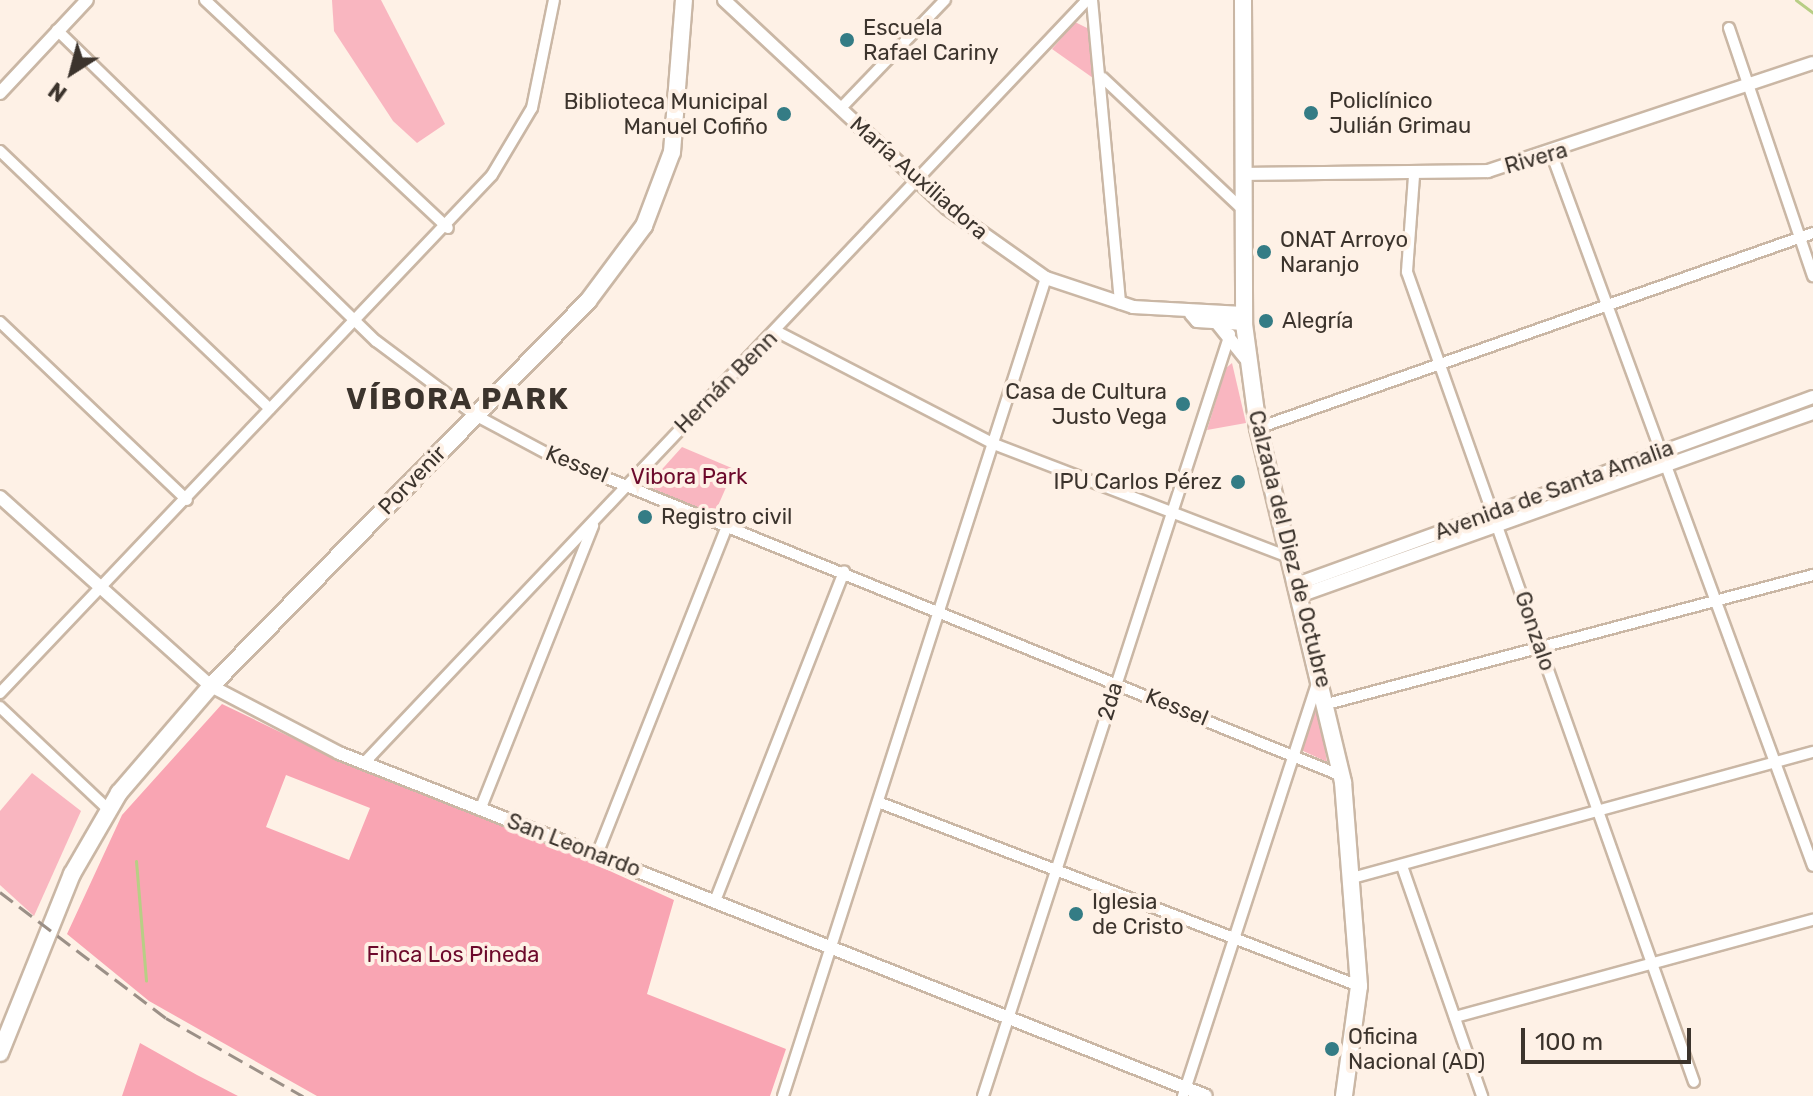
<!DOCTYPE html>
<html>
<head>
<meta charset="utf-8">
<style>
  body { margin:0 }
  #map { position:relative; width:1813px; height:1096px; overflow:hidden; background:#fef1e6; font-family:Rubik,sans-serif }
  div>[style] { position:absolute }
  .green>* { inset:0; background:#f9b6c0 }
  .forest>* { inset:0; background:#f9a5b3 }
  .stream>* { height:3px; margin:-1.5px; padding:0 1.5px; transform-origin:1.5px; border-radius:1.5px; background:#b8ce85 }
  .roads { filter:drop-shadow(2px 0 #cab7a5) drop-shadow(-2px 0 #cab7a5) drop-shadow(0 2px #cab7a5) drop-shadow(0 -2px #cab7a5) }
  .minor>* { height:10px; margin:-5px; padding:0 5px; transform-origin:5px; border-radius:5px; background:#fff }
  .tertiary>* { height:12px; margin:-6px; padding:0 6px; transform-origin:6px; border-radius:6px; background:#fff }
  .primary>* { height:16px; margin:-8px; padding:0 8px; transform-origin:8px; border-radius:8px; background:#fff }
  .rail>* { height:3px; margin-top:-1.5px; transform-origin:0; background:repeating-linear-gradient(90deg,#9b9087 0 16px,transparent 0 24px) }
  .dots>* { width:22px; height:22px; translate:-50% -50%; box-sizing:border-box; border:4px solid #fef1e6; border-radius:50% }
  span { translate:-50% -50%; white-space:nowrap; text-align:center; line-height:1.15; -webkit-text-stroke:8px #fef1e6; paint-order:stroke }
  .poi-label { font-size:22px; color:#3c342d }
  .left { translate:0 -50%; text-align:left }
  .right { translate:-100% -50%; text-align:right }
  .street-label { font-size:22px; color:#3c342d }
  .park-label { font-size:22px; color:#6c092b }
  .district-label { font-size:30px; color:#3c342d; font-weight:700; letter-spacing:2px }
  .north { position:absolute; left:32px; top:32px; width:80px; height:80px; -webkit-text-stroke:6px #fef1e6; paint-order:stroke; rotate:216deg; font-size:22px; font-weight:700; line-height:32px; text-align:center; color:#3c342d }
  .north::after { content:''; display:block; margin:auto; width:28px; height:36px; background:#3c342d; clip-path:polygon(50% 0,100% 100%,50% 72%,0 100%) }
  .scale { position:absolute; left:1521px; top:1028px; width:170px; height:36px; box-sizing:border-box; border:4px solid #3c342d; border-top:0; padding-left:10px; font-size:24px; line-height:28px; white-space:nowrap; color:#3c342d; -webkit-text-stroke:6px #fef1e6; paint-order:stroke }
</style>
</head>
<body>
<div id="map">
  <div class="green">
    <div style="clip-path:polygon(332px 0,381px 0,445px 124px,417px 143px,393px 121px,334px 31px)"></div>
    <div style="clip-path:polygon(1075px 22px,1089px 29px,1093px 78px,1052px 49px)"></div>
    <div style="clip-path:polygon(1232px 363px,1246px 423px,1207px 430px,1226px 368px)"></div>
    <div style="clip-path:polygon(682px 447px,734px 469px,714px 515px,647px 486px)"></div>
    <div style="clip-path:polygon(1318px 705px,1327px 762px,1301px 750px)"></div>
    <div style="clip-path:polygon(32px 773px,81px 811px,34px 916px,0 885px,0 811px)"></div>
  </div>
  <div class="forest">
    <div style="clip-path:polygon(evenodd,222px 704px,353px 767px,479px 812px,674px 900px,647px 994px,786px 1049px,770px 1096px,317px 1096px,149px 1001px,67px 934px,122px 815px,222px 704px,286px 775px,370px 808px,349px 860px,266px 827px,286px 775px)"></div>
    <div style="clip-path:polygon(140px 1043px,197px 1075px,238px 1096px,122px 1096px)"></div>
  </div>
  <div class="stream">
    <div style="left:1796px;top:0;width:21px;rotate:37deg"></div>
    <div style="left:136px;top:861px;width:120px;rotate:85.2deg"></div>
  </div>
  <div class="roads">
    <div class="minor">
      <div style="left:205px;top:0;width:333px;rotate:43.2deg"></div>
      <div style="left:1092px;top:0;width:305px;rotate:84.7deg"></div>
      <div style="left:1729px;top:28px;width:262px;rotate:71.3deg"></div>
      <div style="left:57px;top:30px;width:446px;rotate:44.3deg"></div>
      <div style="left:376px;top:341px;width:124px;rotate:36.8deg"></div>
      <div style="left:475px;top:415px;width:85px;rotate:28.1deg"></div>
      <div style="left:550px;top:455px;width:855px;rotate:22.06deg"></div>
      <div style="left:1103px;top:78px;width:194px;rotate:43.3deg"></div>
      <div style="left:841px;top:108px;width:150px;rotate:-46.1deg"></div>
      <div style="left:0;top:151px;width:373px;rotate:43.7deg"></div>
      <div style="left:1552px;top:155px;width:757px;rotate:69.84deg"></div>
      <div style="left:1414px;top:176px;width:96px;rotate:94.2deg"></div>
      <div style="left:1407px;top:272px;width:859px;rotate:70.49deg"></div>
      <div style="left:0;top:322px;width:258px;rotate:43.6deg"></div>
      <div style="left:776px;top:331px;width:246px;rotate:27.4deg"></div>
      <div style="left:994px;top:444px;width:315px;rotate:21deg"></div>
      <div style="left:1258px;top:428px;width:588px;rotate:-19.36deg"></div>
      <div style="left:0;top:693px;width:714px;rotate:-46.47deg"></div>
      <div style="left:492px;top:175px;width:78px;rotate:-59.2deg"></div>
      <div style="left:532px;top:108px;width:110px;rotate:-78.5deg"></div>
      <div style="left:1327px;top:704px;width:503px;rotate:-14.87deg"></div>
      <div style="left:0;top:707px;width:149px;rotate:43.4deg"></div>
      <div style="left:364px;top:763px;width:1051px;rotate:-46.54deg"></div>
      <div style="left:878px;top:802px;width:515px;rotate:20.93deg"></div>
      <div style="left:480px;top:810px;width:306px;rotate:-68.3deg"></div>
      <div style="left:598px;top:852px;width:351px;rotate:-68.4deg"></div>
      <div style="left:1402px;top:866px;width:244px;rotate:70.8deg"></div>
      <div style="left:1352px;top:878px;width:478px;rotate:-15.3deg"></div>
      <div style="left:715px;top:901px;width:354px;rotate:-68.6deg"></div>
      <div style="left:1455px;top:1017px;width:371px;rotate:-15.2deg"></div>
      <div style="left:783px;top:1096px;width:859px;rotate:-72.18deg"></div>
      <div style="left:983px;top:1096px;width:801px;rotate:-72.04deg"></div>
      <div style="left:1183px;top:1096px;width:433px;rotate:-72deg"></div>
    </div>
    <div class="tertiary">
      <div style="left:724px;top:0;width:305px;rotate:43deg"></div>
      <div style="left:947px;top:208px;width:121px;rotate:35.3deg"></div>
      <div style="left:1046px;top:278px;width:92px;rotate:18.4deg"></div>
      <div style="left:1133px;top:307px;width:110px;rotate:3.1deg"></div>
      <div style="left:0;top:93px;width:127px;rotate:-46.9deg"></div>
      <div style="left:1245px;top:174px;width:243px;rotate:-0.7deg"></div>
      <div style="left:1488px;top:171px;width:342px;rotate:-18.4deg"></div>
      <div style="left:1191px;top:314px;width:9px;rotate:49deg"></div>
      <div style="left:1197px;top:321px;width:47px;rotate:3.7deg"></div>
      <div style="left:1217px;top:323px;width:45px;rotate:51.3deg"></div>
      <div style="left:0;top:497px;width:283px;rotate:41.9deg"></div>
      <div style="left:211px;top:686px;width:144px;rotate:27.6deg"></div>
      <div style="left:339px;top:753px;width:932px;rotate:21.58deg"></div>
      <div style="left:1297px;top:584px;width:549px;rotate:-19.92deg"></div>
      <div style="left:1299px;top:596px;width:546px;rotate:-19.6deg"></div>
    </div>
    <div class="primary">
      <div style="left:1243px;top:0;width:324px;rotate:89.8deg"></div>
      <div style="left:1244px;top:324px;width:105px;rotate:82.3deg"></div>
      <div style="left:1258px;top:428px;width:364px;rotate:76.5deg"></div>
      <div style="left:1343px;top:782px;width:205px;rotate:85.5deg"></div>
      <div style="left:1359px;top:986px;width:111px;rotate:97.8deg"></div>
      <div style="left:0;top:1053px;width:193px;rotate:-68.1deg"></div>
      <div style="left:72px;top:874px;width:94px;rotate:-59.9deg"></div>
      <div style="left:119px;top:793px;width:141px;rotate:-49.3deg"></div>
      <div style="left:211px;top:686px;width:539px;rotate:-45.6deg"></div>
      <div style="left:588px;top:301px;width:94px;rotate:-53.3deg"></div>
      <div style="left:644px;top:226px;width:79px;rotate:-69.3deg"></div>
      <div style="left:672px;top:152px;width:152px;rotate:-85.5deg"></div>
    </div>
  </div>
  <div class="rail">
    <div style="left:0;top:892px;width:208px;rotate:37.2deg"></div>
    <div style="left:166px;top:1018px;width:158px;rotate:29.7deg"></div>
  </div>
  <div class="dots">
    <div style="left:847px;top:40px;background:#347c85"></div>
    <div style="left:1311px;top:113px;background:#347c85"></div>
    <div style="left:784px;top:114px;background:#347c85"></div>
    <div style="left:1264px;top:252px;background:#347c85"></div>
    <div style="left:1266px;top:321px;background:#347c85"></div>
    <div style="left:1183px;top:404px;background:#347c85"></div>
    <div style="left:1238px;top:482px;background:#347c85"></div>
    <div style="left:645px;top:517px;background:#347c85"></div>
    <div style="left:1076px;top:914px;background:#347c85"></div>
    <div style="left:1332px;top:1049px;background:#347c85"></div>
  </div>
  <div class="poi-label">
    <span class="left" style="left:863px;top:40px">Escuela<br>Rafael Cariny</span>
    <span class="left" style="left:1329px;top:113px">Policlínico<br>Julián Grimau</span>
    <span class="right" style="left:768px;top:114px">Biblioteca Municipal<br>Manuel Cofiño</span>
    <span class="left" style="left:1280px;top:252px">ONAT Arroyo<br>Naranjo</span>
    <span class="left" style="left:1282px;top:321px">Alegría</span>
    <span class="right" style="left:1167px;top:404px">Casa de Cultura<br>Justo Vega</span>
    <span class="right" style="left:1222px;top:482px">IPU Carlos Pérez</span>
    <span class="left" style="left:661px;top:517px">Registro civil</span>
    <span class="left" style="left:1092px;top:914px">Iglesia<br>de Cristo</span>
    <span class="left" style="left:1348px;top:1049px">Oficina<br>Nacional (AD)</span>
  </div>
  <div class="street-label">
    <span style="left:1536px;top:158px;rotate:-16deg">Rivera</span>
    <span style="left:919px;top:178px;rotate:41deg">María Auxiliadora</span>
    <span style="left:726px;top:382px;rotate:-45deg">Hernán Benn</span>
    <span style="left:577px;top:464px;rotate:22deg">Kessel</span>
    <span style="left:412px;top:480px;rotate:-46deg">Porvenir</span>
    <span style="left:1554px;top:490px;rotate:-20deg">Avenida de Santa Amalia</span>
    <span style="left:1290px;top:549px;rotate:76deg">Calzada del Diez de Octubre</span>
    <span style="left:1535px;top:631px;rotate:71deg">Gonzalo</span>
    <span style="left:1110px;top:701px;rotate:-73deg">2da</span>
    <span style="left:1177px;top:707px;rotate:22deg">Kessel</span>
    <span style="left:574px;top:845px;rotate:21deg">San Leonardo</span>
  </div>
  <div class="park-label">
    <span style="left:689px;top:477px">Vibora Park</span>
    <span style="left:453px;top:955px">Finca Los Pineda</span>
  </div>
  <div class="district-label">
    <span style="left:458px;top:399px">VÍBORA PARK</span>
  </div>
  <div class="north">N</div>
  <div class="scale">100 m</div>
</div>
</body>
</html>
